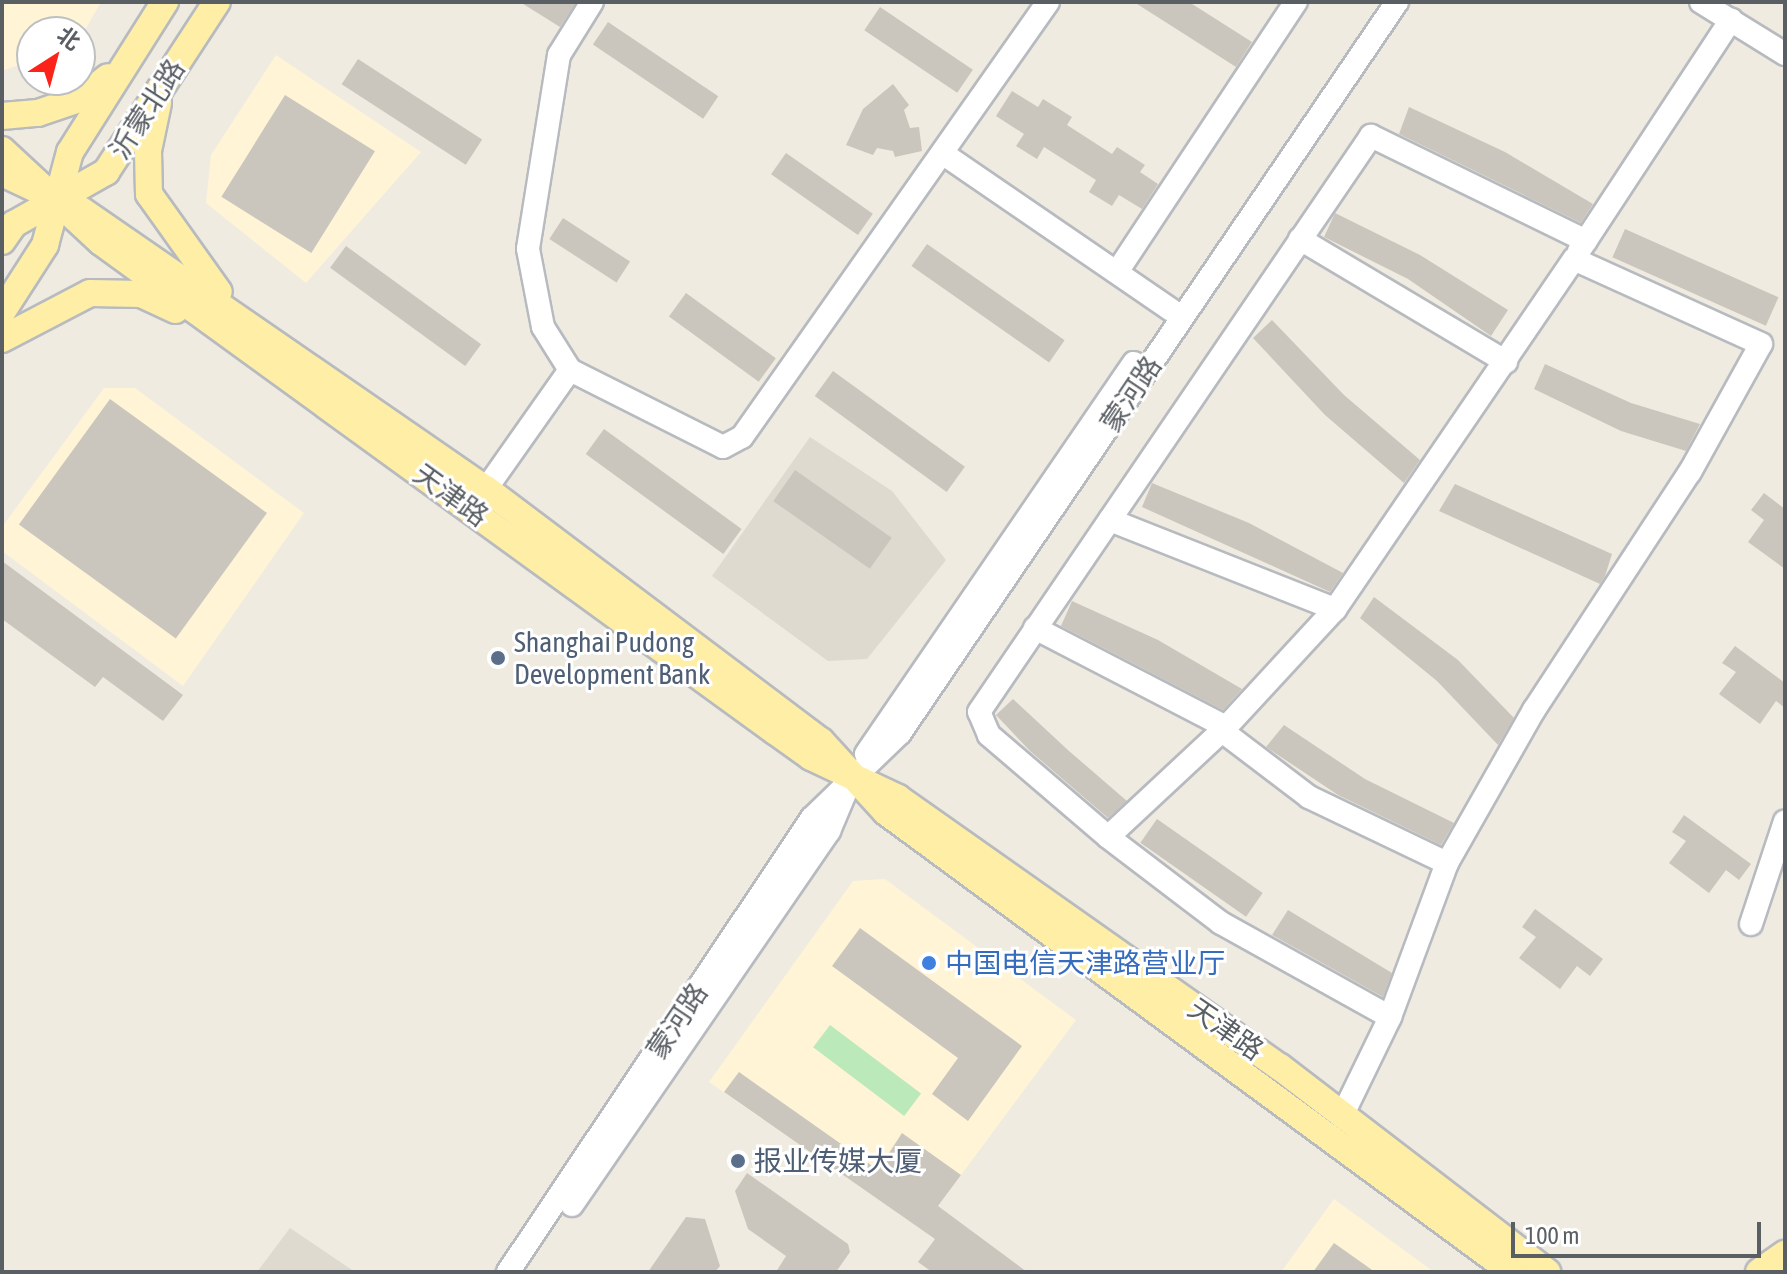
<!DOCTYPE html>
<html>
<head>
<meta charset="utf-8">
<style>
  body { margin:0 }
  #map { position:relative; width:1787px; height:1274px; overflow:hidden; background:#efebe1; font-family:"Asap Condensed","Noto Sans SC",sans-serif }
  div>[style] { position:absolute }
  .commercial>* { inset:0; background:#fff4d6 }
  .education>* { inset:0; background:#dedad0 }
  .green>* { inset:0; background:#bce9ba; transform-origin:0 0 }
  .building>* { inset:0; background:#cac6be; transform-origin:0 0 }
  .roads { filter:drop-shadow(2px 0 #b7babf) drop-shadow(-2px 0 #b7babf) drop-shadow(0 2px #b7babf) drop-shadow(0 -2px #b7babf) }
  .minor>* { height:22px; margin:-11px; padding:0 11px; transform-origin:11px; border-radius:11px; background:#fff }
  .major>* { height:26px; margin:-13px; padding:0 13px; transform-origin:13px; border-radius:13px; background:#ffeea6 }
  .dots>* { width:22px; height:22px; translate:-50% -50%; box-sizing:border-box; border:4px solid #fff; border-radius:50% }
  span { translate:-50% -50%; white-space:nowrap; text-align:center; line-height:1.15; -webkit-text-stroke:6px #fff; paint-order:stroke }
  .street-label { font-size:28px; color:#5a5f64 }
  .service-label { font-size:28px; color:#4e5e75 }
  .left { translate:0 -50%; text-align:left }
  .shop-label { font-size:28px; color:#366cbe }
  .frame { position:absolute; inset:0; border:4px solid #5a5f64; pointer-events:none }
  .north { position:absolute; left:16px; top:16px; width:80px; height:80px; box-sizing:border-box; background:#fff; border:2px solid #bdbfc1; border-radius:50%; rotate:36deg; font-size:22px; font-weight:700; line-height:32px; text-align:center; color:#5a5f64 }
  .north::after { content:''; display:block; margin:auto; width:28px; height:36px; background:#fc241a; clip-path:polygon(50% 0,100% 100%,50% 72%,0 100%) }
  .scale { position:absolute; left:1511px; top:1222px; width:250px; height:36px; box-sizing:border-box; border:4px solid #5a5f64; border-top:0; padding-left:10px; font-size:24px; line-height:28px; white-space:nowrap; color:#5a5f64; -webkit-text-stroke:6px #fff; paint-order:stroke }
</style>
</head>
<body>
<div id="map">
  <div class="commercial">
    <div style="clip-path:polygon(2px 2px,101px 2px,80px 39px,80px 32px,32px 32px,32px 60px,2px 71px)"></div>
    <div style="clip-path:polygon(276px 55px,421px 152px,306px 283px,206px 203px,211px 155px)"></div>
    <div style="clip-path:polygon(104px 388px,135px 388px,304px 513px,183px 686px,2px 551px,2px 527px)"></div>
    <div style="clip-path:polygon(885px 879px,1076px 1020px,921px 1229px,709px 1082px,853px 881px)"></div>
    <div style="clip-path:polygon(1334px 1199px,1434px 1272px,1281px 1272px)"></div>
  </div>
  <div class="education">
    <div style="clip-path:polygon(810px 437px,892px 491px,946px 560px,867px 659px,828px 661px,712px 576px)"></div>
    <div style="clip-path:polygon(290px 1228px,355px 1272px,257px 1272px)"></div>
  </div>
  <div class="green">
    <div style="left:830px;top:1025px;width:114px;height:28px;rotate:37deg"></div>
  </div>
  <div class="building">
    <div style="clip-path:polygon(520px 2px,576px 2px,560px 27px)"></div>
    <div style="clip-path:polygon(1134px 2px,1189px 2px,1252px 42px,1236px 67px)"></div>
    <div style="left:880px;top:7px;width:112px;height:28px;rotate:34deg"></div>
    <div style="left:608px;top:22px;width:133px;height:27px;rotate:34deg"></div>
    <div style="left:358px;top:59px;width:148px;height:30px;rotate:33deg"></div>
    <div style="clip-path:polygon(893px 84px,909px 105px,904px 110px,910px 128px,919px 127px,922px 151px,895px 157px,893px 151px,877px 148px,873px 155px,846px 145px,863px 109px)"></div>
    <div style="clip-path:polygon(1012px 91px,1038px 107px,1043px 99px,1072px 117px,1067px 125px,1112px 154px,1117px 147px,1145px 165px,1140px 172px,1158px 184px,1142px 209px,1119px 195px,1112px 206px,1089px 192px,1096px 180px,1044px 147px,1037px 159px,1016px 146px,1024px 134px,996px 116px)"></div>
    <div style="left:285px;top:95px;width:106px;height:120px;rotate:32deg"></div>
    <div style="clip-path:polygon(1409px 107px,1505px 152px,1593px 204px,1581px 223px,1399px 134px)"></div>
    <div style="left:786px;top:153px;width:106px;height:26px;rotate:35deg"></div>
    <div style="clip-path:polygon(1335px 213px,1420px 255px,1508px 310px,1491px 336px,1408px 279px,1324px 237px)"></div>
    <div style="left:563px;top:218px;width:80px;height:25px;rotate:33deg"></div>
    <div style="left:1625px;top:229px;width:168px;height:31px;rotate:24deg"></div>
    <div style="left:927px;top:244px;width:168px;height:27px;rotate:35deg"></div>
    <div style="left:346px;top:246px;width:167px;height:27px;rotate:36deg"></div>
    <div style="left:686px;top:293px;width:111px;height:29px;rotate:36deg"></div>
    <div style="clip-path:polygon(1272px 320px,1344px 395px,1420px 460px,1404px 483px,1325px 415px,1253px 338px)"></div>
    <div style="clip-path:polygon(1545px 364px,1631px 403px,1700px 424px,1686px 451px,1621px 431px,1534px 389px)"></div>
    <div style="left:833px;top:371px;width:163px;height:31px;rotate:36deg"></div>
    <div style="left:110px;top:399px;width:194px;height:155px;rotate:36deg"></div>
    <div style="left:604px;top:429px;width:170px;height:31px;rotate:36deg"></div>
    <div style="left:795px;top:470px;width:118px;height:38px;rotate:35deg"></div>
    <div style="clip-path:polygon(1152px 483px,1249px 523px,1343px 573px,1330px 592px,1142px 507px)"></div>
    <div style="clip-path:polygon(1455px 484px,1612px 554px,1605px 576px,1600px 584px,1439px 511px)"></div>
    <div style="clip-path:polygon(1764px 493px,1785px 509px,1785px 569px,1748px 542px,1764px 520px,1751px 510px)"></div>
    <div style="clip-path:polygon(2px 561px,183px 695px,163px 721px,103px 677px,95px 687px,2px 619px)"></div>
    <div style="clip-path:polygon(1374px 597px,1458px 660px,1514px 718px,1498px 745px,1437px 681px,1360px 618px)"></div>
    <div style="clip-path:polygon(1072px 601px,1158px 640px,1242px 689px,1223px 710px,1061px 626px)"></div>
    <div style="clip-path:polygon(1735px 646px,1785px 683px,1785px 708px,1776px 701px,1760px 724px,1719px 694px,1736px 672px,1722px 663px)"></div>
    <div style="clip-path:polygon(1013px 699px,1069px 751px,1127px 801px,1108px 818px,1030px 751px,996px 715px)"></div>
    <div style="clip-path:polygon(1284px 725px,1365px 779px,1454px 823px,1441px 845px,1338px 795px,1266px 747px)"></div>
    <div style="clip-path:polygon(1684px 815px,1751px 864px,1739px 880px,1726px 870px,1709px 893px,1669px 863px,1686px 841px,1672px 832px)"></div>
    <div style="left:1157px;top:819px;width:129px;height:29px;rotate:35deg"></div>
    <div style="clip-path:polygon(1535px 909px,1603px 959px,1590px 976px,1577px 966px,1560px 989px,1519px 958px,1536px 937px,1522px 927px)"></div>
    <div style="clip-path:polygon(1288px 910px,1392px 973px,1383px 997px,1272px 935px)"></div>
    <div style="clip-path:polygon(860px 928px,1022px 1046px,968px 1121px,932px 1094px,958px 1058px,832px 966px)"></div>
    <div style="clip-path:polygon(739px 1072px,878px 1170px,902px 1133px,961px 1175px,938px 1206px,1027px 1272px,932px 1272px,918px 1262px,935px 1239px,724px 1092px)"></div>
    <div style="clip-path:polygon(747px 1173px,848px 1244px,850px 1252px,836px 1272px,776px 1272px,786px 1256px,748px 1229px,735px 1191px)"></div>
    <div style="clip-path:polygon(686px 1217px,705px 1219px,720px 1266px,715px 1272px,648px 1272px)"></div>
    <div style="clip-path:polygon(1334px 1243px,1375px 1272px,1313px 1272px)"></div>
  </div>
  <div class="roads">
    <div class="minor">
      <div style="left:592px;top:2px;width:62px;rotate:121.9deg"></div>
      <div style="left:559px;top:55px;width:196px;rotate:99.1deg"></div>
      <div style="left:528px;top:249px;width:79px;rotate:79.1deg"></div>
      <div style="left:543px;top:327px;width:51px;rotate:57.9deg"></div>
      <div style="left:570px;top:370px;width:171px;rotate:26.7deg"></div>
      <div style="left:723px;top:447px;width:21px;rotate:-28deg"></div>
      <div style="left:742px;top:437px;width:532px;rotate:-54.88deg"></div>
      <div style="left:1701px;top:2px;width:99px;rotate:31.8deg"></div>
      <div style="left:945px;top:155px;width:274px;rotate:34.4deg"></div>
      <div style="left:1300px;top:239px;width:240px;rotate:30.8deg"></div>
      <div style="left:1579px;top:251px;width:277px;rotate:-56.7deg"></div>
      <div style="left:1117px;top:272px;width:324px;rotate:-56.5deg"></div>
      <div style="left:486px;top:489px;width:146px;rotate:-54.8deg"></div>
      <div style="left:1110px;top:520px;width:242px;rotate:21.6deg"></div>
      <div style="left:1035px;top:628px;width:215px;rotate:27.4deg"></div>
      <div style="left:1222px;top:731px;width:109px;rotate:37.2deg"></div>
      <div style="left:1309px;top:797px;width:153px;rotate:25.6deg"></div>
      <div style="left:866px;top:754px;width:474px;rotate:-55.6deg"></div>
      <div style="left:1108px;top:837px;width:157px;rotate:-139.4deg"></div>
      <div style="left:989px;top:735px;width:25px;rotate:-113deg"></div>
      <div style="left:979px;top:712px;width:697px;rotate:-55.76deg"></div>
      <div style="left:1371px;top:136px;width:239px;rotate:26deg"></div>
      <div style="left:1751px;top:924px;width:108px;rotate:-71.7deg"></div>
      <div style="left:1343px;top:1114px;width:108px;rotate:-64.1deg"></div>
      <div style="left:1390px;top:1017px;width:164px;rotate:-69.7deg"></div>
      <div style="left:1447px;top:863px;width:176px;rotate:-60.4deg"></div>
      <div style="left:1534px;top:710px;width:285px;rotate:-56.8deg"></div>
      <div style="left:1690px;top:472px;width:146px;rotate:-61deg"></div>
      <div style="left:1761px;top:344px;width:205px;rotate:-155.6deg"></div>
      <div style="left:1574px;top:259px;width:424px;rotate:124.3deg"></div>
      <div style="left:1335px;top:609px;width:161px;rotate:132.7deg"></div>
      <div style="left:1226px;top:727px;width:161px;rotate:137deg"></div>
      <div style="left:1108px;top:837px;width:142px;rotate:37.3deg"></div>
      <div style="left:1221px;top:923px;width:193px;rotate:29.1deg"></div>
      <div style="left:572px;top:1205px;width:454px;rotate:-55.5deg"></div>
      <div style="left:829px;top:831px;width:43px;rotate:-67deg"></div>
      <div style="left:508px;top:1272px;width:546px;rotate:-56.19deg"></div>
      <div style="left:812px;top:818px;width:122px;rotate:-44deg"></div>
      <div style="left:900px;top:733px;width:884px;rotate:-55.79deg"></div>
    </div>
    <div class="major">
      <div style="left:158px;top:103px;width:49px;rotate:101.8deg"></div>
      <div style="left:148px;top:151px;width:43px;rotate:88.7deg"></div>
      <div style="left:149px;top:194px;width:120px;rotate:54.5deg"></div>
      <div style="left:2px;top:116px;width:36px;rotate:-5deg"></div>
      <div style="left:38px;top:113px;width:46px;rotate:-18.8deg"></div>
      <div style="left:82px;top:98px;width:33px;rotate:-39deg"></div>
      <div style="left:2px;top:150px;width:135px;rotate:42.9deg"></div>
      <div style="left:101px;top:242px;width:834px;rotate:35.98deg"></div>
      <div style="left:776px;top:732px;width:43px;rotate:35.5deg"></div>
      <div style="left:811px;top:757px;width:96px;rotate:25.2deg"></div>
      <div style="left:898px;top:798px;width:467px;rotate:35.2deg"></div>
      <div style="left:1280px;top:1067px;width:337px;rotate:37.5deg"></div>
      <div style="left:2px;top:173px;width:44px;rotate:25.4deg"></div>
      <div style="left:81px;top:210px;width:492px;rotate:34.6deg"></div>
      <div style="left:486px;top:489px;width:419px;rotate:37deg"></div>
      <div style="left:821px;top:741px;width:96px;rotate:47.5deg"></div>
      <div style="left:886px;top:812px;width:777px;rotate:36.31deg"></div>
      <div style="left:2px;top:241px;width:21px;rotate:-55deg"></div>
      <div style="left:14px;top:224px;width:106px;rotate:-29.5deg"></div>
      <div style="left:106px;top:172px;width:203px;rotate:-56.9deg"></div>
      <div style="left:2px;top:312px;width:80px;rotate:-57.3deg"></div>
      <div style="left:45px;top:245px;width:96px;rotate:-75deg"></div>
      <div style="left:70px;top:152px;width:178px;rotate:-57.7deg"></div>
      <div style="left:2px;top:339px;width:99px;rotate:-27.6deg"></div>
      <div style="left:90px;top:293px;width:51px;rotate:1.1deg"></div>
      <div style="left:141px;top:294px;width:38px;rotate:25deg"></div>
      <div style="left:1759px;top:1272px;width:32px;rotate:-35deg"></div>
    </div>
  </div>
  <div class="dots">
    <div style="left:498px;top:658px;background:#5c6f8a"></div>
    <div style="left:929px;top:963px;background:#3f7fe0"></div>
    <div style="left:738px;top:1161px;background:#5c6f8a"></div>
  </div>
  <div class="street-label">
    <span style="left:147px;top:109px;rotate:-57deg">沂蒙北路</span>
    <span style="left:1131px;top:394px;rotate:-56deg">蒙河路</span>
    <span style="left:451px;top:495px;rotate:36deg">天津路</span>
    <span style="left:677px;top:1021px;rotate:-56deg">蒙河路</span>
    <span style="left:1226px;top:1029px;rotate:35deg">天津路</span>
  </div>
  <div class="service-label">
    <span class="left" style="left:514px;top:658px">Shanghai Pudong<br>Development Bank</span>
    <span class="left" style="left:754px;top:1161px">报业传媒大厦</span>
  </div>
  <div class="shop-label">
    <span class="left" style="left:945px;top:963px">中国电信天津路营业厅</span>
  </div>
  <div class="frame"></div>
  <div class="north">北</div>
  <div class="scale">100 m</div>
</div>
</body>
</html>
